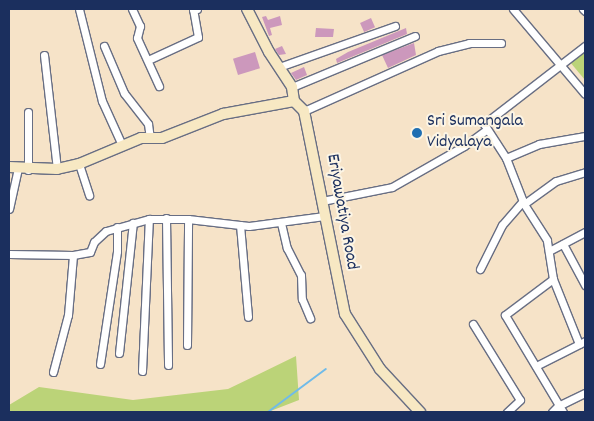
<!DOCTYPE html>
<html>
<head>
<meta charset="utf-8">
<style>
  body { margin:0 }
  #map { position:relative; width:594px; height:421px; overflow:hidden; background:#f6e3c8; font-family:Dekko,sans-serif }
  div>[style] { position:absolute }
  .green>* { inset:0; background:#bbd378 }
  .stream>* { height:2px; margin:-1px; padding:0 1px; transform-origin:1px; border-radius:1px; background:#70bbe9 }
  .building>* { inset:0; background:#cc98bc; transform-origin:0 0 }
  .roads { filter:drop-shadow(1px 0 #686e83) drop-shadow(-1px 0 #686e83) drop-shadow(0 1px #686e83) drop-shadow(0 -1px #686e83) }
  .street>* { height:7px; margin:-3.5px; padding:0 3.5px; transform-origin:3.5px; border-radius:3.5px; background:#fff }
  .secondary>* { height:10px; margin:-5px; padding:0 5px; transform-origin:5px; border-radius:5px; background:#f7e8c3 }
  .dots>* { width:14px; height:14px; translate:-50% -50%; box-sizing:border-box; border:2px solid #fcf5e5; border-radius:50% }
  span { translate:-50% -50%; white-space:nowrap; text-align:center; line-height:1.15; -webkit-text-stroke:4px #fcf5e5; paint-order:stroke }
  .poi-label { font-size:18px; color:#1b2f5e }
  .left { translate:0 -50%; text-align:left }
  .street-label { font-size:18px; color:#1b2f5e }
  .frame { position:absolute; inset:0; border:10px solid #1b2f5e; pointer-events:none }
</style>
</head>
<body>
<div id="map">
  <div class="green">
    <div style="clip-path:polygon(585px 49px,585px 80px,570px 62px)"></div>
    <div style="clip-path:polygon(296px 356px,299px 400px,268px 412px,9px 412px,9px 405px,39px 387px,133px 400px,228px 389px)"></div>
  </div>
  <div class="stream">
    <div style="left:268px;top:412px;width:72px;rotate:-36.6deg"></div>
  </div>
  <div class="building">
    <div style="clip-path:polygon(266px 16px,268px 20px,280px 16px,282px 25px,270px 28px,272px 35px,269px 36px,262px 17px)"></div>
    <div style="left:371px;top:18px;width:10px;height:12px;rotate:66deg"></div>
    <div style="clip-path:polygon(316px 28px,334px 29px,333px 37px,315px 37px)"></div>
    <div style="clip-path:polygon(406px 28px,407px 34px,337px 63px,336px 59px,348px 52px)"></div>
    <div style="clip-path:polygon(414px 43px,416px 55px,388px 68px,382px 55px)"></div>
    <div style="clip-path:polygon(282px 46px,286px 54px,279px 55px,275px 49px)"></div>
    <div style="left:255px;top:52px;width:17px;height:23px;rotate:73deg"></div>
    <div style="clip-path:polygon(304px 67px,307px 75px,296px 80px,291px 73px)"></div>
  </div>
  <div class="roads">
    <div class="street">
      <div style="left:79px;top:9px;width:95px;rotate:76deg"></div>
      <div style="left:102px;top:101px;width:48px;rotate:65.6deg"></div>
      <div style="left:132px;top:9px;width:19px;rotate:65deg"></div>
      <div style="left:140px;top:26px;width:12px;rotate:104deg"></div>
      <div style="left:137px;top:38px;width:53px;rotate:65.4deg"></div>
      <div style="left:513px;top:9px;width:111px;rotate:49.7deg"></div>
      <div style="left:583px;top:9px;width:3px;rotate:45deg"></div>
      <div style="left:104px;top:46px;width:51px;rotate:66.9deg"></div>
      <div style="left:124px;top:93px;width:39px;rotate:52deg"></div>
      <div style="left:148px;top:124px;width:14px;rotate:82deg"></div>
      <div style="left:44px;top:55px;width:115px;rotate:83.5deg"></div>
      <div style="left:148px;top:60px;width:55px;rotate:-24.7deg"></div>
      <div style="left:198px;top:37px;width:27px;rotate:-100deg"></div>
      <div style="left:193px;top:10px;width:4px;rotate:-14deg"></div>
      <div style="left:279px;top:67px;width:123px;rotate:-19.5deg"></div>
      <div style="left:292px;top:87px;width:133px;rotate:-22.5deg"></div>
      <div style="left:304px;top:111px;width:147px;rotate:-24.1deg"></div>
      <div style="left:438px;top:51px;width:32px;rotate:-14deg"></div>
      <div style="left:469px;top:43px;width:32px"></div>
      <div style="left:28px;top:112px;width:58px;rotate:90deg"></div>
      <div style="left:506px;top:158px;width:36px;rotate:-23deg"></div>
      <div style="left:539px;top:144px;width:47px;rotate:-9.9deg"></div>
      <div style="left:79px;top:164px;width:33px;rotate:72deg"></div>
      <div style="left:322px;top:201px;width:71px;rotate:-11.3deg"></div>
      <div style="left:392px;top:187px;width:83px;rotate:-29.7deg"></div>
      <div style="left:464px;top:146px;width:27px;rotate:-36deg"></div>
      <div style="left:524px;top:204px;width:39px;rotate:-36deg"></div>
      <div style="left:556px;top:181px;width:30px;rotate:-17deg"></div>
      <div style="left:9px;top:209px;width:42px;rotate:-77.6deg"></div>
      <div style="left:166px;top:218px;width:147px;rotate:89.2deg"></div>
      <div style="left:281px;top:223px;width:26px;rotate:77deg"></div>
      <div style="left:287px;top:248px;width:30px;rotate:63deg"></div>
      <div style="left:301px;top:275px;width:24px;rotate:88deg"></div>
      <div style="left:302px;top:299px;width:21px;rotate:67deg"></div>
      <div style="left:240px;top:225px;width:92px;rotate:85deg"></div>
      <div style="left:563px;top:244px;width:47px;rotate:61.8deg"></div>
      <div style="left:549px;top:251px;width:41px;rotate:-27.8deg"></div>
      <div style="left:9px;top:254px;width:64px;rotate:0.9deg"></div>
      <div style="left:73px;top:255px;width:17px;rotate:-10deg"></div>
      <div style="left:90px;top:252px;width:11px;rotate:-68deg"></div>
      <div style="left:94px;top:242px;width:16px;rotate:-43deg"></div>
      <div style="left:106px;top:231px;width:45px;rotate:-15.6deg"></div>
      <div style="left:149px;top:219px;width:39px"></div>
      <div style="left:188px;top:219px;width:61px;rotate:6.5deg"></div>
      <div style="left:249px;top:226px;width:76px;rotate:-7.6deg"></div>
      <div style="left:480px;top:269px;width:49px;rotate:-63.4deg"></div>
      <div style="left:502px;top:225px;width:32px;rotate:-49deg"></div>
      <div style="left:553px;top:279px;width:70px;rotate:68.2deg"></div>
      <div style="left:473px;top:324px;width:89px;rotate:58.3deg"></div>
      <div style="left:520px;top:400px;width:18px;rotate:137deg"></div>
      <div style="left:187px;top:345px;width:126px;rotate:-89.5deg"></div>
      <div style="left:119px;top:353px;width:131px;rotate:-83.9deg"></div>
      <div style="left:100px;top:364px;width:114px;rotate:-81.4deg"></div>
      <div style="left:117px;top:251px;width:24px;rotate:-90deg"></div>
      <div style="left:536px;top:366px;width:55px;rotate:-27deg"></div>
      <div style="left:142px;top:371px;width:152px;rotate:-87.4deg"></div>
      <div style="left:53px;top:372px;width:59px;rotate:-75.3deg"></div>
      <div style="left:68px;top:315px;width:60px;rotate:-85.2deg"></div>
      <div style="left:552px;top:412px;width:8px;rotate:-45deg"></div>
      <div style="left:558px;top:406px;width:30px;rotate:-26deg"></div>
      <div style="left:563px;top:412px;width:113px;rotate:-120.9deg"></div>
      <div style="left:505px;top:315px;width:60px;rotate:-36.9deg"></div>
      <div style="left:553px;top:279px;width:39px;rotate:-99deg"></div>
      <div style="left:547px;top:240px;width:43px;rotate:-122.6deg"></div>
      <div style="left:524px;top:204px;width:49px;rotate:-111.4deg"></div>
      <div style="left:506px;top:158px;width:40px;rotate:-122.9deg"></div>
      <div style="left:484px;top:124px;width:128px;rotate:-37.7deg"></div>
    </div>
    <div class="secondary">
      <div style="left:247px;top:9px;width:48px;rotate:62.9deg"></div>
      <div style="left:269px;top:52px;width:42px;rotate:56.7deg"></div>
      <div style="left:292px;top:87px;width:14px;rotate:82deg"></div>
      <div style="left:294px;top:101px;width:14px;rotate:45deg"></div>
      <div style="left:304px;top:111px;width:207px;rotate:78.6deg"></div>
      <div style="left:345px;top:314px;width:65px;rotate:57.5deg"></div>
      <div style="left:380px;top:369px;width:59px;rotate:47.1deg"></div>
      <div style="left:9px;top:167px;width:48px;rotate:2.4deg"></div>
      <div style="left:57px;top:169px;width:23px;rotate:-13deg"></div>
      <div style="left:79px;top:164px;width:67px;rotate:-22.8deg"></div>
      <div style="left:141px;top:138px;width:21px"></div>
      <div style="left:162px;top:138px;width:66px;rotate:-21.5deg"></div>
      <div style="left:223px;top:114px;width:72px;rotate:-10.4deg"></div>
    </div>
  </div>
  <div class="dots">
    <div style="left:417px;top:133px;background:#1f6fb2"></div>
  </div>
  <div class="poi-label">
    <span class="left" style="left:427px;top:133px">Sri Sumangala<br>Vidyalaya</span>
  </div>
  <div class="street-label">
    <span style="left:341px;top:212px;rotate:80deg">Eriyawatiya Road</span>
  </div>
  <div class="frame"></div>
</div>
</body>
</html>
